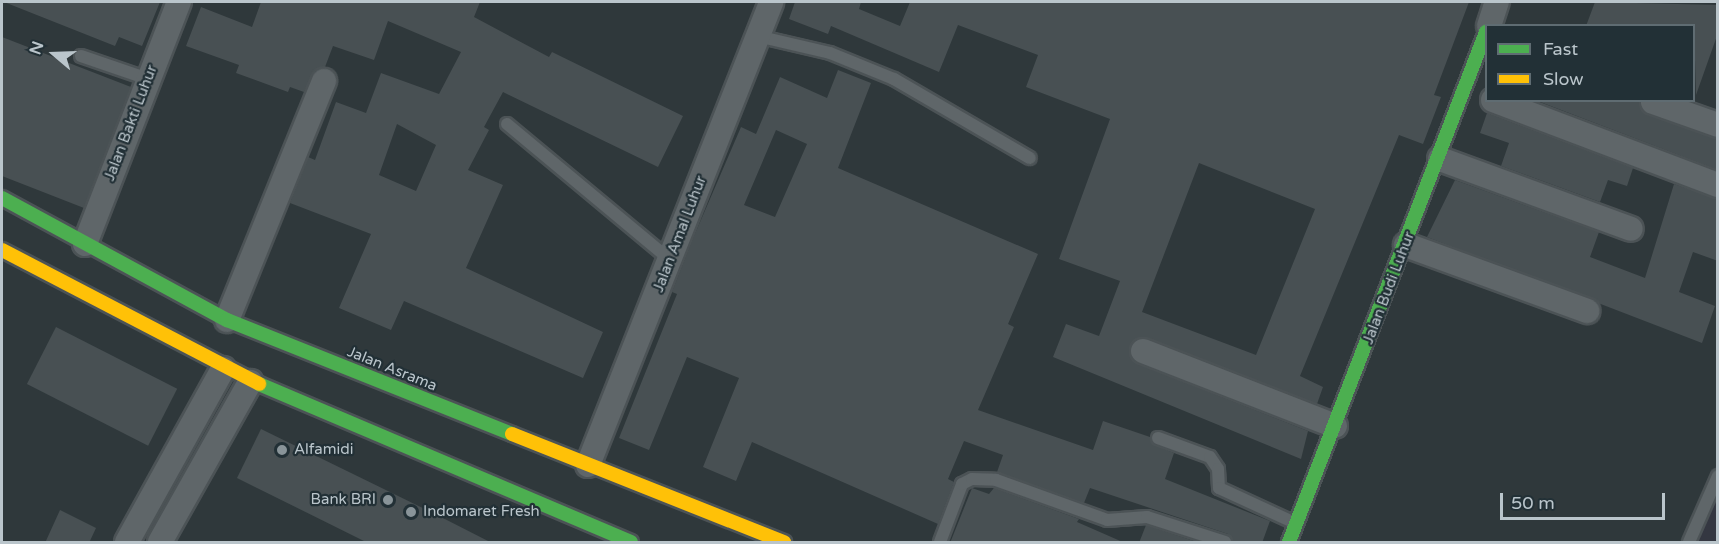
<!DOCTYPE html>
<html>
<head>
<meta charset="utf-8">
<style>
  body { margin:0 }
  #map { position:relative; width:1719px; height:544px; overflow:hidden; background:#2f383b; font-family:"Varela Round",sans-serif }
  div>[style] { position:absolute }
  .medical>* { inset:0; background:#343741 }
  .building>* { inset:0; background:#485053; transform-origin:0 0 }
  .roads { filter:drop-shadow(2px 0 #4c5356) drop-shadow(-2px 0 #4c5356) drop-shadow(0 2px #4c5356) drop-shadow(0 -2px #4c5356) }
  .lane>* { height:12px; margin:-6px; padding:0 6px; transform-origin:6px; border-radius:6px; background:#5f6669 }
  .street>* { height:24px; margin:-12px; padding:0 12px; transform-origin:12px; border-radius:12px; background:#5f6669 }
  .fast>* { height:14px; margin:-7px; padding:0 7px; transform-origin:7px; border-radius:7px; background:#4caf50 }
  .slow>* { height:14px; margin:-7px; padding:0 7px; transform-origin:7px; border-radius:7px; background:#ffc107 }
  .dots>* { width:16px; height:16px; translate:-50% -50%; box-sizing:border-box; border:3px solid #223036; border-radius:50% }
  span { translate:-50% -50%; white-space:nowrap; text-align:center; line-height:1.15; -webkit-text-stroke:4.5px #223036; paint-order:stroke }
  .street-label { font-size:15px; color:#bac5cb }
  .poi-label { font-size:15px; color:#bac5cb }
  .left { translate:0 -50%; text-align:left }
  .right { translate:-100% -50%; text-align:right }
  .frame { position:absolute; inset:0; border:3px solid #bac5cb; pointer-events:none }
  .legend { position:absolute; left:1485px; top:24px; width:210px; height:78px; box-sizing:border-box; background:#223036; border:2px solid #5f6c72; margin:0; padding:8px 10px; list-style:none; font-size:18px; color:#bac5cb }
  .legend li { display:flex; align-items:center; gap:12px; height:30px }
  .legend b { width:30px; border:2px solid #5f6c72 }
  .north { position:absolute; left:24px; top:24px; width:60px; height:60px; -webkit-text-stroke:4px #223036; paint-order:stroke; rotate:289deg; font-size:16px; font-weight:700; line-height:24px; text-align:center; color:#bac5cb }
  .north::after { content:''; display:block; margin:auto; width:21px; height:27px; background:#bac5cb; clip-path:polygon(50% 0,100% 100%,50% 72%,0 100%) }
  .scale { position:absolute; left:1500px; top:493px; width:165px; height:27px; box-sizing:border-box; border:3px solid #bac5cb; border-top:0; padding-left:8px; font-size:18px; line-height:21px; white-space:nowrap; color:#bac5cb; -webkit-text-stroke:4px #223036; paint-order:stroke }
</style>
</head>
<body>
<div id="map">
  <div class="medical">
    <div style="clip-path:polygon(1717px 463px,1717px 542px,1687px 542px)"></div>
  </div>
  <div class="building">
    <div style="clip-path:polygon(4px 2px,160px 2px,142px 46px,119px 37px,115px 46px)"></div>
    <div style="clip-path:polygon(evenodd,261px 2px,480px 2px,474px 17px,549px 57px,552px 52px,683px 116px,658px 167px,503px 92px,484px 127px,489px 130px,468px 170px,503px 185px,466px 268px,603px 332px,583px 378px,404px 301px,391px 330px,339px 308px,371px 234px,290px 203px,308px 157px,315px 160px,336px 102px,366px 113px,381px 73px,439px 94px,461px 52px,388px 21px,374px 60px,333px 46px,325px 67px,315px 70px,304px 92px,290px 87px,288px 92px,236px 73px,239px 65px,186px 46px,201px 7px,252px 27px,261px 2px,397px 124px,436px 145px,416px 191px,379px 175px,397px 124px)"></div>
    <div style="clip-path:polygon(evenodd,795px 2px,861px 2px,859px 9px,900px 26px,910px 2px,1469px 2px,1434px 95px,1441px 97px,1423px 144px,1399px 135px,1300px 376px,1323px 387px,1317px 404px,1148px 338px,1135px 340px,1130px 346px,1132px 359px,1138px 364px,1308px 431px,1301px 459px,1053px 357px,1066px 324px,1099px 336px,1120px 281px,1059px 259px,1110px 119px,1026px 87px,1038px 55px,958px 25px,939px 72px,831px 26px,828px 34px,789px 19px,795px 2px,1199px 163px,1315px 209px,1256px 355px,1142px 312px,1199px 163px)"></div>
    <div style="clip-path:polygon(1595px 2px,1718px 5px,1718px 33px,1696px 95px,1694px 26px,1586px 26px)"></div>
    <div style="clip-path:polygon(2px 37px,131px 87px,84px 208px,2px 176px)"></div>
    <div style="clip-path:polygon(evenodd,838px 70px,871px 83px,838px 168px,1038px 254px,1008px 324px,1014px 327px,978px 410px,1093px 450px,1103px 421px,1150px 437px,1155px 445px,1174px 453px,1165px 479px,1270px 521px,1262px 543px,1233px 543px,1228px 534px,1090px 488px,1084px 503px,997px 472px,1003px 455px,964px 441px,948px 479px,954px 482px,938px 524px,752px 442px,736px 481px,703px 467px,739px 378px,687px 357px,649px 450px,619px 438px,677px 294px,672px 292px,694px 236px,741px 127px,756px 134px,780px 77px,827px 98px,838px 70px,776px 130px,807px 144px,775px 217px,744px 205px,776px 130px)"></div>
    <div style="clip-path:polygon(1535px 100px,1639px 100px,1648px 115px,1718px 139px,1718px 170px)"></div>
    <div style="clip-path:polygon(1487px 113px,1633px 168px,1627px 186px,1608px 180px,1600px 202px,1501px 166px,1509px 143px,1480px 133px)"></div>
    <div style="clip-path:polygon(1455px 180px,1599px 232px,1590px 257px,1645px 278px,1674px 184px,1718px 199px,1718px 261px,1693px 252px,1679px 292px,1715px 306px,1702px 343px,1427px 237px)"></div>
    <div style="left:56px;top:327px;width:136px;height:64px;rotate:27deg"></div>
    <div style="clip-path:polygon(261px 429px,437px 515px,492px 543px,368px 543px,237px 478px)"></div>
    <div style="clip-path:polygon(972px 488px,989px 494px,994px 488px,1079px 519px,1077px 522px,1125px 543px,950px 543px)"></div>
    <div style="clip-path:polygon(60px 510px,96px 528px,89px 543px,45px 543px)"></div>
    <div style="clip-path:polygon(1146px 525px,1200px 543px,1139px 543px)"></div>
  </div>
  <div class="roads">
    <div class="lane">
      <div style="left:757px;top:36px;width:75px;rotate:13.1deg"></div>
      <div style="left:830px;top:53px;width:69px;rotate:22.1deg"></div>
      <div style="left:894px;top:79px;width:157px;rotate:30.2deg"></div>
      <div style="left:81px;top:56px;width:71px;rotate:18.9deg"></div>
      <div style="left:507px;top:124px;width:212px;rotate:39.8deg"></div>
      <div style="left:1158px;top:438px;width:55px;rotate:20.1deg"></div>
      <div style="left:1210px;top:457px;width:14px;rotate:56deg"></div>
      <div style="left:1218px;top:469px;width:19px;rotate:87deg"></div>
      <div style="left:1219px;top:488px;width:84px;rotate:24.7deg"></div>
      <div style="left:940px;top:542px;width:62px;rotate:-69.2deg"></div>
      <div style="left:962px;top:484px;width:11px;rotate:-27deg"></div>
      <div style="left:972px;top:479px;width:24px;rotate:2deg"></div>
      <div style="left:996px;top:480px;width:118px;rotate:19.8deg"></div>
      <div style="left:1107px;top:520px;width:40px;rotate:-4.3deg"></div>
      <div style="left:1147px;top:517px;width:82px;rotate:17.8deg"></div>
      <div style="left:1689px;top:542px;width:72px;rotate:-66.3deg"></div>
    </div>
    <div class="street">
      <div style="left:1489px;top:26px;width:25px;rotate:-72deg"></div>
      <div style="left:1493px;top:100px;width:241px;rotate:20.7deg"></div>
      <div style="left:1653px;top:102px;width:69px;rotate:19.5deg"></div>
      <div style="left:1440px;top:159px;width:203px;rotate:20.1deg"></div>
      <div style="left:85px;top:244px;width:260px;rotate:-68.8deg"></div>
      <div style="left:1406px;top:245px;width:193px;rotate:20deg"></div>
      <div style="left:227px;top:320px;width:258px;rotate:-67.9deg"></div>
      <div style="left:1143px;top:351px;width:206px;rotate:21.3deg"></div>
      <div style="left:588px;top:465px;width:498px;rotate:-68.4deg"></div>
      <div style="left:127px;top:542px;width:198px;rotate:-61deg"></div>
      <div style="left:160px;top:542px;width:184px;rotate:-60.6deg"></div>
    </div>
    <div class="fast">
      <div style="left:2px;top:198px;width:256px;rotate:28.5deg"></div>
      <div style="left:227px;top:320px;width:307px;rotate:21.8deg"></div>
      <div style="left:259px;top:384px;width:404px;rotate:23deg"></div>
      <div style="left:1289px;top:542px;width:547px;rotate:-68.88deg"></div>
    </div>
    <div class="slow">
      <div style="left:2px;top:250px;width:290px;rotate:27.5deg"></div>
      <div style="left:512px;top:434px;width:293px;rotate:21.7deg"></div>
    </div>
  </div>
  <div class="dots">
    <div style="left:282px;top:450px;background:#899499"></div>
    <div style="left:388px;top:500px;background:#899499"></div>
    <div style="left:411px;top:512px;background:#899499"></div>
  </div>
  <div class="street-label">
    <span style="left:131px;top:123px;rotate:-69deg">Jalan Bakti Luhur</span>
    <span style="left:680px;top:234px;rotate:-69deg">Jalan Amal Luhur</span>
    <span style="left:1389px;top:288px;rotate:-69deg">Jalan Budi Luhur</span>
    <span style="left:392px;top:369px;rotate:22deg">Jalan Asrama</span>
  </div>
  <div class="poi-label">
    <span class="left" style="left:294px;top:450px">Alfamidi</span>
    <span class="right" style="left:376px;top:500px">Bank BRI</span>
    <span class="left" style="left:423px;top:512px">Indomaret Fresh</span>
  </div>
  <div class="frame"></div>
  <ul class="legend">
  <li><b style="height:8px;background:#4caf50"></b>Fast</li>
  <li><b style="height:8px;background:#ffc107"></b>Slow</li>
  </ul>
  <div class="north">N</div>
  <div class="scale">50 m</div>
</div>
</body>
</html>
